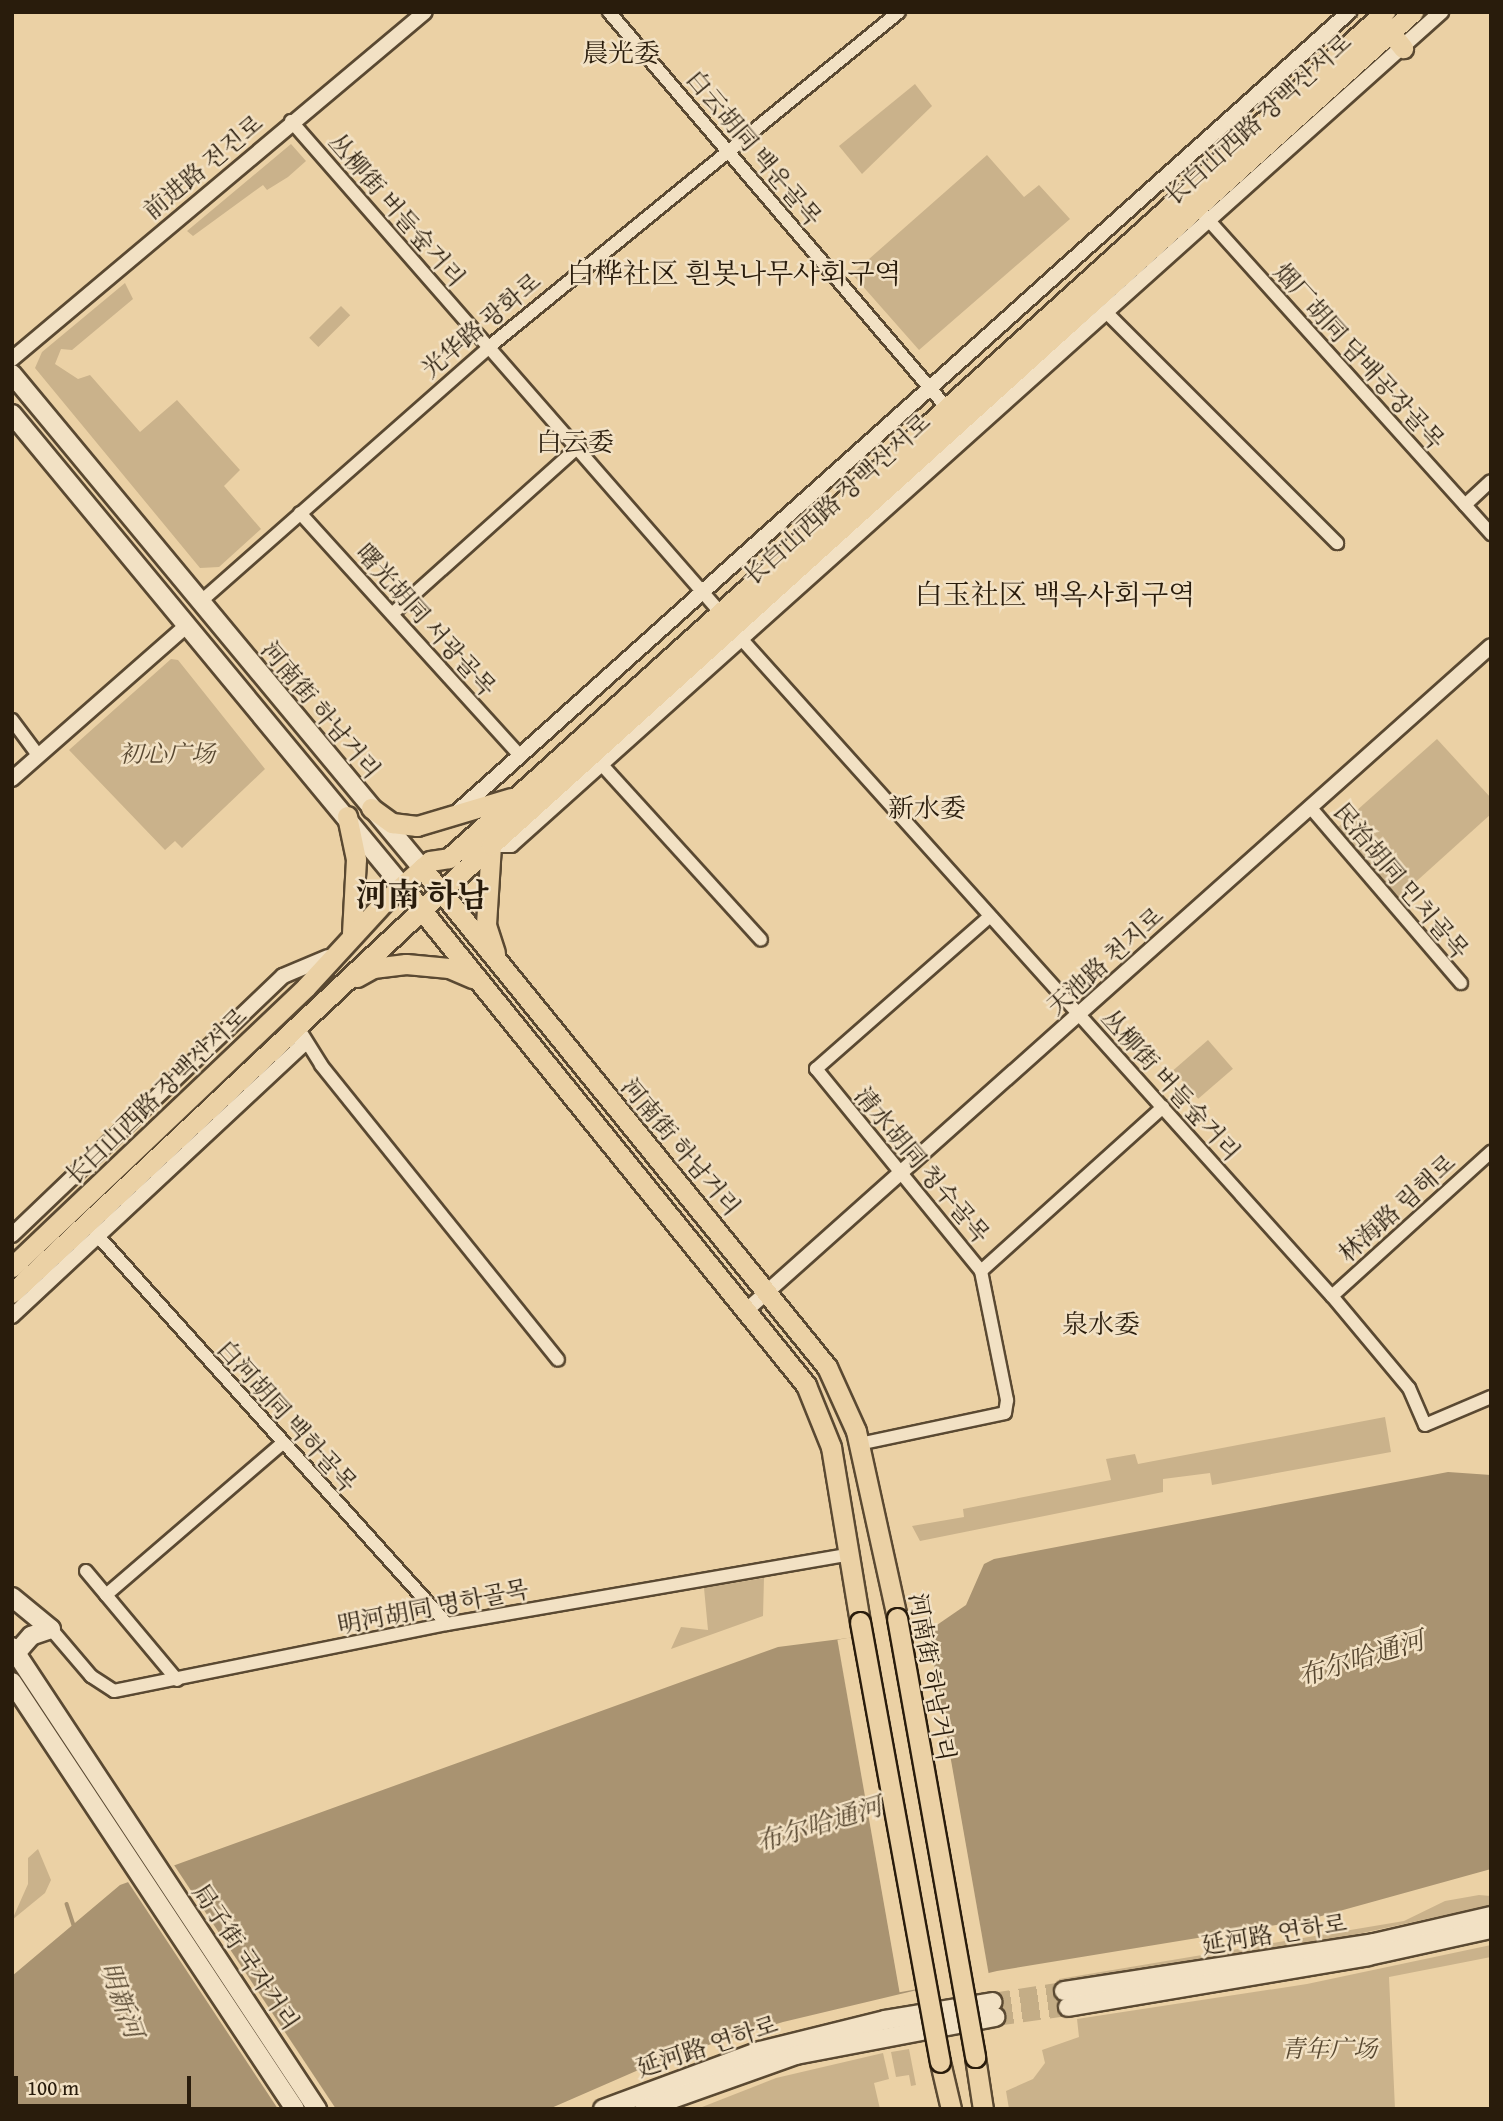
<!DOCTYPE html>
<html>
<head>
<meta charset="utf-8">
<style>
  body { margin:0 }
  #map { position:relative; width:1503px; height:2121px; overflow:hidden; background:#ebd1a5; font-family:"Gentium Book Plus","Noto Serif SC","Noto Serif KR",serif }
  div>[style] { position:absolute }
  .green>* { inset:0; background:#cab28b; transform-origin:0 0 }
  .water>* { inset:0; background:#a99371 }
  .pier>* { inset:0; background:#ebd1a5; transform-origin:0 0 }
  .stream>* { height:3.5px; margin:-1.75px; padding:0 1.75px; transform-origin:1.75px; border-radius:1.75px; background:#a99371 }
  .secondary-tunnel>* { height:18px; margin-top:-9px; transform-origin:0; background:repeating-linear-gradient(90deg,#c4ad86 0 18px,transparent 0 27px) }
  .roads { filter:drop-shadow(2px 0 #5a4932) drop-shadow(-2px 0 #5a4932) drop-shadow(0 2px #5a4932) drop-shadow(0 -2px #5a4932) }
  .minor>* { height:12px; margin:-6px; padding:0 6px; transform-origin:6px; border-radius:6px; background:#f2e1c4 }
  .tertiary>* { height:14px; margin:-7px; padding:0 7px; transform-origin:7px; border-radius:7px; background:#f2e1c4 }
  .secondary>* { height:18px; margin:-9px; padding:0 9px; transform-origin:9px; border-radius:9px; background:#f2e1c4 }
  .primary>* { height:19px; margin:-9.5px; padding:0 9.5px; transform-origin:9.5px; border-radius:9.5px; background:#ebd1a5 }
  .bridges { filter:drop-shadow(2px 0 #291c0c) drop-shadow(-2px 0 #291c0c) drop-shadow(0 2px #291c0c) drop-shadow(0 -2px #291c0c) }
  .primary-bridge>* { height:19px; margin:-9.5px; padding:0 9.5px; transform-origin:9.5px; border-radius:9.5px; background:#ebd1a5 }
  span { translate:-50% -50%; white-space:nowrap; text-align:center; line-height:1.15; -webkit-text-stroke:5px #f2e1c4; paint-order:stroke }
  .street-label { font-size:24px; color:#291c0c }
  .park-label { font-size:24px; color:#594932; font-style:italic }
  .neighbourhood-label { font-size:26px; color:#291c0c }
  .water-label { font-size:26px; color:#56462f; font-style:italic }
  .quarter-label { font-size:28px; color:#291c0c }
  .district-label { font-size:32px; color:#291c0c; font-weight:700 }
  .frame { position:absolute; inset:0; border:14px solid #291c0c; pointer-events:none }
  .scale { position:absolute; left:14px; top:2076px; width:177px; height:32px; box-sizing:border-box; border:4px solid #291c0c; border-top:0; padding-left:9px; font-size:21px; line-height:24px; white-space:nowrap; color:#291c0c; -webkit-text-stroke:5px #f2e1c4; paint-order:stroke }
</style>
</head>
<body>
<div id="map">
  <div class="green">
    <div style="clip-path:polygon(915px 84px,932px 106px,862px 174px,839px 146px)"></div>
    <div style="clip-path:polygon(291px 144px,306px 161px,288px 177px,267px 190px,263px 185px,193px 236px,187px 231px)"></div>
    <div style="clip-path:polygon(987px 155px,1024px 197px,1039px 185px,1070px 219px,919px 350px,852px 274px)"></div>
    <div style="clip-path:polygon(125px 283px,133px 299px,72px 350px,61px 349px,55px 364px,78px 379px,90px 375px,140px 432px,177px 400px,240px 470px,224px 486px,261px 529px,219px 567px,200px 568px,35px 368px,42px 352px)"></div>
    <div style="left:341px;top:306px;width:13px;height:45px;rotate:45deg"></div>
    <div style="clip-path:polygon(171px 659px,178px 660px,265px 769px,182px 848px,175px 841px,165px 850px,69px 750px)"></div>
    <div style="clip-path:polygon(1437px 739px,1491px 798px,1491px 814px,1399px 897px,1337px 828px)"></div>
    <div style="left:1208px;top:1040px;width:38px;height:46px;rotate:49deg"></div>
    <div style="clip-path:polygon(1385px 1417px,1391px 1452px,1212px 1485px,1210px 1473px,1163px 1479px,1163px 1492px,920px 1541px,912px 1526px,964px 1517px,963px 1509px,1111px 1480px,1106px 1459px,1135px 1454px,1138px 1464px)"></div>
    <div style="clip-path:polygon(764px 1578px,763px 1616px,671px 1649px,681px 1627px,708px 1630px,704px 1588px)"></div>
    <div style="clip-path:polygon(38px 1849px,51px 1880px,45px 1893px,12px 1920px,28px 1884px,28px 1858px)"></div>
    <div style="clip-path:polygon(1479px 1895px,1491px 1896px,1491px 1905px,1335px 1939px,1060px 1985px,1059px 1979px,1404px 1921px,1445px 1901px)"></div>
    <div style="clip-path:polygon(1491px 1945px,1491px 1957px,1389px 1977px,1395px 2109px,1009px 2109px,1006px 2091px,1033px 2079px,1045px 2063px,1042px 2050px,1079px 2037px,1077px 2019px,1307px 1984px)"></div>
    <div style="clip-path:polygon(909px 2049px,916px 2085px,911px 2086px,909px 2075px,896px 2077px,891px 2052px)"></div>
    <div style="clip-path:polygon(883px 2053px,889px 2079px,874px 2083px,880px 2109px,697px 2109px,776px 2078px)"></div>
  </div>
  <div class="water">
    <div style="clip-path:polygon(1448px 1472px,1491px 1475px,1491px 1869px,1307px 1920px,997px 1971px,783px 2022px,666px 2058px,549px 2109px,12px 2109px,12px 1976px,120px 1885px,778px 1647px,934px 1627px,966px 1605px,984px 1564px,994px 1559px)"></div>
  </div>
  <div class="pier">
    <div style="left:927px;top:1624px;width:358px;height:91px;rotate:80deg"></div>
    <div style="clip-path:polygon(172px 1862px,336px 2109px,278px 2109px,126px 1879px)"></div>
  </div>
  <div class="stream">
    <div style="left:67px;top:1904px;width:22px;rotate:72deg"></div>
  </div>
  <div class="secondary-tunnel">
    <div style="left:993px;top:2002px;width:72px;rotate:-8.8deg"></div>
    <div style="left:995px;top:2017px;width:74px;rotate:-7.8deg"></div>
  </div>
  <div class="roads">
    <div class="minor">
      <div style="left:609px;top:12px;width:521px;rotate:49.52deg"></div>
      <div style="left:291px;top:121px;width:652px;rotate:48.86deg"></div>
      <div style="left:1203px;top:214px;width:431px;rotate:48deg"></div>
      <div style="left:1106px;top:312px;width:327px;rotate:45deg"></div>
      <div style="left:1465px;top:505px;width:35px;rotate:-43deg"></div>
      <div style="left:300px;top:513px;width:328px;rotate:47.8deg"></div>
      <div style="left:199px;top:603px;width:388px;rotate:-41.4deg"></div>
      <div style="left:490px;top:346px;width:528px;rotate:-39.24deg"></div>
      <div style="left:392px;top:614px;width:251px;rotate:-41.9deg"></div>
      <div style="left:736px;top:633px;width:892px;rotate:48.05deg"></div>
      <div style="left:1332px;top:1296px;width:120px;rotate:50.1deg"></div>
      <div style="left:1409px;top:1388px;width:40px;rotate:66.6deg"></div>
      <div style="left:1425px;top:1425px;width:72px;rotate:-23deg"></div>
      <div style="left:12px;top:720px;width:44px;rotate:53.4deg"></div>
      <div style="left:602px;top:765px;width:236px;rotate:47.7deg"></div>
      <div style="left:1310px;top:807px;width:232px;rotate:49.4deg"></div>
      <div style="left:302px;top:1034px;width:36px;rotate:58deg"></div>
      <div style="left:321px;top:1065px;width:378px;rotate:51.2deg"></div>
      <div style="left:97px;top:1235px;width:523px;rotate:48.02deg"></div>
      <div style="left:981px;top:1271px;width:245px;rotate:-42deg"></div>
      <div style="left:1332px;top:1296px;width:215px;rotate:-42.2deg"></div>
      <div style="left:859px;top:1444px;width:149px;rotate:-12deg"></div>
      <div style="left:1005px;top:1413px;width:13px;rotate:-81deg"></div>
      <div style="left:1007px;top:1400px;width:132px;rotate:-101.4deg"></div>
      <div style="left:981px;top:1271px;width:261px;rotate:-129.2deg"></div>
      <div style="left:816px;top:1069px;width:230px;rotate:-41.3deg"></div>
      <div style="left:86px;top:1571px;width:142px;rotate:50.1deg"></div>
      <div style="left:106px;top:1595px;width:233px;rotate:-40.7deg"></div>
      <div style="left:51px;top:1629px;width:62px;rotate:49.6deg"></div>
      <div style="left:91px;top:1676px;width:27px;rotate:33deg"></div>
      <div style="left:114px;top:1691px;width:340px;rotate:-11.4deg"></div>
      <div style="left:447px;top:1624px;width:407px;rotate:-9.8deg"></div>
    </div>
    <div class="tertiary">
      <div style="left:12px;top:359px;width:539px;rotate:-40.04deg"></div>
      <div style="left:12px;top:779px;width:230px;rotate:-41.3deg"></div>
      <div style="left:456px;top:813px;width:1200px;rotate:-41.89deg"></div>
      <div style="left:491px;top:845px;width:20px"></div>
      <div style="left:511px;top:845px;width:1249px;rotate:-41.85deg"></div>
      <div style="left:12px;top:1235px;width:375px;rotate:-43.7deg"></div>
      <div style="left:283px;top:976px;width:49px;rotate:-22.9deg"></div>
      <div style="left:749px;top:1308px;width:994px;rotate:-41.74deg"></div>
      <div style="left:12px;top:1316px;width:398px;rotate:-43deg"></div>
      <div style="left:303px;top:1045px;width:21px;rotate:-107deg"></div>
    </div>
    <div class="secondary">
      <div style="left:12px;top:374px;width:642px;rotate:50.31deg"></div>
      <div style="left:12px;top:414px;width:614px;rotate:50.42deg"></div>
      <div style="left:12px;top:1597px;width:50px;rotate:39.4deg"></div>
      <div style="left:51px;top:1629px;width:21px;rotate:161deg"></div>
      <div style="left:31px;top:1636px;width:23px;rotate:131deg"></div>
      <div style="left:12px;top:1647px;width:554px;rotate:56.57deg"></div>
      <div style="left:12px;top:1682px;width:512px;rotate:56.47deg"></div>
      <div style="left:1064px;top:1991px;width:314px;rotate:-8.8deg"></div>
      <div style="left:1374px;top:1943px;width:120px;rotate:-13deg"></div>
      <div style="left:1068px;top:2007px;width:304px;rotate:-9.6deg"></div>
      <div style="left:1368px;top:1956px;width:126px;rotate:-12.4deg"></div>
      <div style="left:603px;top:2109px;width:167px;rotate:-20.3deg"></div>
      <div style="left:760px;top:2051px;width:129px;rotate:-13.9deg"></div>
      <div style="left:885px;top:2020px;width:109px;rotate:-9.5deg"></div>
      <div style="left:644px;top:2109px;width:161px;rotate:-19.6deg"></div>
      <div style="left:796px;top:2055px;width:203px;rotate:-10.8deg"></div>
    </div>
    <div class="primary">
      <div style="left:1390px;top:32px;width:21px;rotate:51deg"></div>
      <div style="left:371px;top:808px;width:26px;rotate:36deg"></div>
      <div style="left:392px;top:823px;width:25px;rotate:7deg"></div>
      <div style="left:417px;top:826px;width:98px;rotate:-16.6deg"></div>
      <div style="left:347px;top:816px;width:44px;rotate:78.2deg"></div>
      <div style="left:356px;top:859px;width:74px;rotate:93.1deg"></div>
      <div style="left:491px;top:845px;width:80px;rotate:93.6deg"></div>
      <div style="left:486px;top:925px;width:29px;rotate:72deg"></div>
      <div style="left:422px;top:868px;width:643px;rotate:50.94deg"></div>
      <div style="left:827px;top:1367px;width:70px;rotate:65.6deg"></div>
      <div style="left:856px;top:1431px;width:191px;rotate:77.6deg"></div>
      <div style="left:403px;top:887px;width:641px;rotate:51.02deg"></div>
      <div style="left:806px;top:1385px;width:67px;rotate:68deg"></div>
      <div style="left:831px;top:1447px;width:177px;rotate:80.6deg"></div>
      <div style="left:357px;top:977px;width:18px;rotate:-29deg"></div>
      <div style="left:373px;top:968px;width:33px;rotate:-7deg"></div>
      <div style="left:406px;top:964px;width:43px;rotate:5.3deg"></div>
      <div style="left:449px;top:968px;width:26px;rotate:23deg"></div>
      <div style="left:12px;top:1267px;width:406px;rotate:-43.6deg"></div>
      <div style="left:306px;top:987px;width:117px;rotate:-47.4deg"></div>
      <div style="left:385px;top:901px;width:60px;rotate:-41.6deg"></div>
      <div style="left:430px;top:861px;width:19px;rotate:-9deg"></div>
      <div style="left:449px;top:858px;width:1262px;rotate:-42.11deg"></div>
      <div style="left:12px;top:1293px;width:656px;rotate:-43.08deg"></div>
      <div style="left:491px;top:845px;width:1243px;rotate:-42.1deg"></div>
      <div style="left:975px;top:2057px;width:53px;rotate:81.3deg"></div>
      <div style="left:940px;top:2062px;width:48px;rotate:76.8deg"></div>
    </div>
  </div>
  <div class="bridges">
    <div class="primary-bridge">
      <div style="left:897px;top:1618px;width:446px;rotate:79.9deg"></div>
      <div style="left:860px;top:1622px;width:447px;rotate:79.7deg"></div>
    </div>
  </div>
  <div class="street-label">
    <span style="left:1258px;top:119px;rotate:-42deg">长白山西路 장백산서로</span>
    <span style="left:754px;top:148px;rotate:50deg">白云胡同 백운골목</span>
    <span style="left:203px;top:167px;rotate:-40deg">前进路 전진로</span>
    <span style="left:397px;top:210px;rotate:49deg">丛柳街 버들숲거리</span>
    <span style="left:481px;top:325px;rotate:-40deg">光华路 광화로</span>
    <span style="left:1359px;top:356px;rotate:48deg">烟厂胡同 담배공장골목</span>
    <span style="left:837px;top:499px;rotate:-42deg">长白山西路 장백산서로</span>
    <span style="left:426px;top:620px;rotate:48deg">曙光胡同 서광골목</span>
    <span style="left:321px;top:710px;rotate:50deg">河南街 하남거리</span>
    <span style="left:1401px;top:881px;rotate:50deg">民治胡同 민치골목</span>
    <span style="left:1105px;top:961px;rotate:-42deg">天池路 천지로</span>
    <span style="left:1171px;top:1085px;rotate:48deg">丛柳街 버들숲거리</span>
    <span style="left:156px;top:1096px;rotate:-44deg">长白山西路 장백산서로</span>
    <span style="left:681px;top:1147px;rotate:50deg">河南街 하남거리</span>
    <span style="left:922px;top:1165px;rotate:50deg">清水胡同 청수골목</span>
    <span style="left:1397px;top:1208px;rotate:-42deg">林海路 림해로</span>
    <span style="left:287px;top:1416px;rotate:48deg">白河胡同 백하골목</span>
    <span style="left:433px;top:1607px;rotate:-11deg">明河胡同 명하골목</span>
    <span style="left:932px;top:1677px;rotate:80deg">河南街 하남거리</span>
    <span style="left:1274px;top:1934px;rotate:-9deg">延河路 연하로</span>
    <span style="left:246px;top:1957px;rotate:56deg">局子街 국자거리</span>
    <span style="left:707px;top:2046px;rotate:-18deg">延河路 연하로</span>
  </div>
  <div class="park-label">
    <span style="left:167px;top:754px">初心广场</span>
    <span style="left:1329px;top:2049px">青年广场</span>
  </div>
  <div class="neighbourhood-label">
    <span style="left:621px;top:53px">晨光委</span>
    <span style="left:575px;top:442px">白云委</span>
    <span style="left:927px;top:808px">新水委</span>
    <span style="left:1101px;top:1324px">泉水委</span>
  </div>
  <div class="water-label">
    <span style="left:1361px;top:1658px;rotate:-17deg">布尔哈通河</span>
    <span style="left:819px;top:1824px;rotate:-17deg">布尔哈通河</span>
    <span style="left:122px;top:2000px;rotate:70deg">明新河</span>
  </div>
  <div class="quarter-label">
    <span style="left:734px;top:273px">白桦社区 흰봇나무사회구역</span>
    <span style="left:1055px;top:594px">白玉社区 백옥사회구역</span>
  </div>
  <div class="district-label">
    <span style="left:422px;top:895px">河南 하남</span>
  </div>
  <div class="frame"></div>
  <div class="scale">100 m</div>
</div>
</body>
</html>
